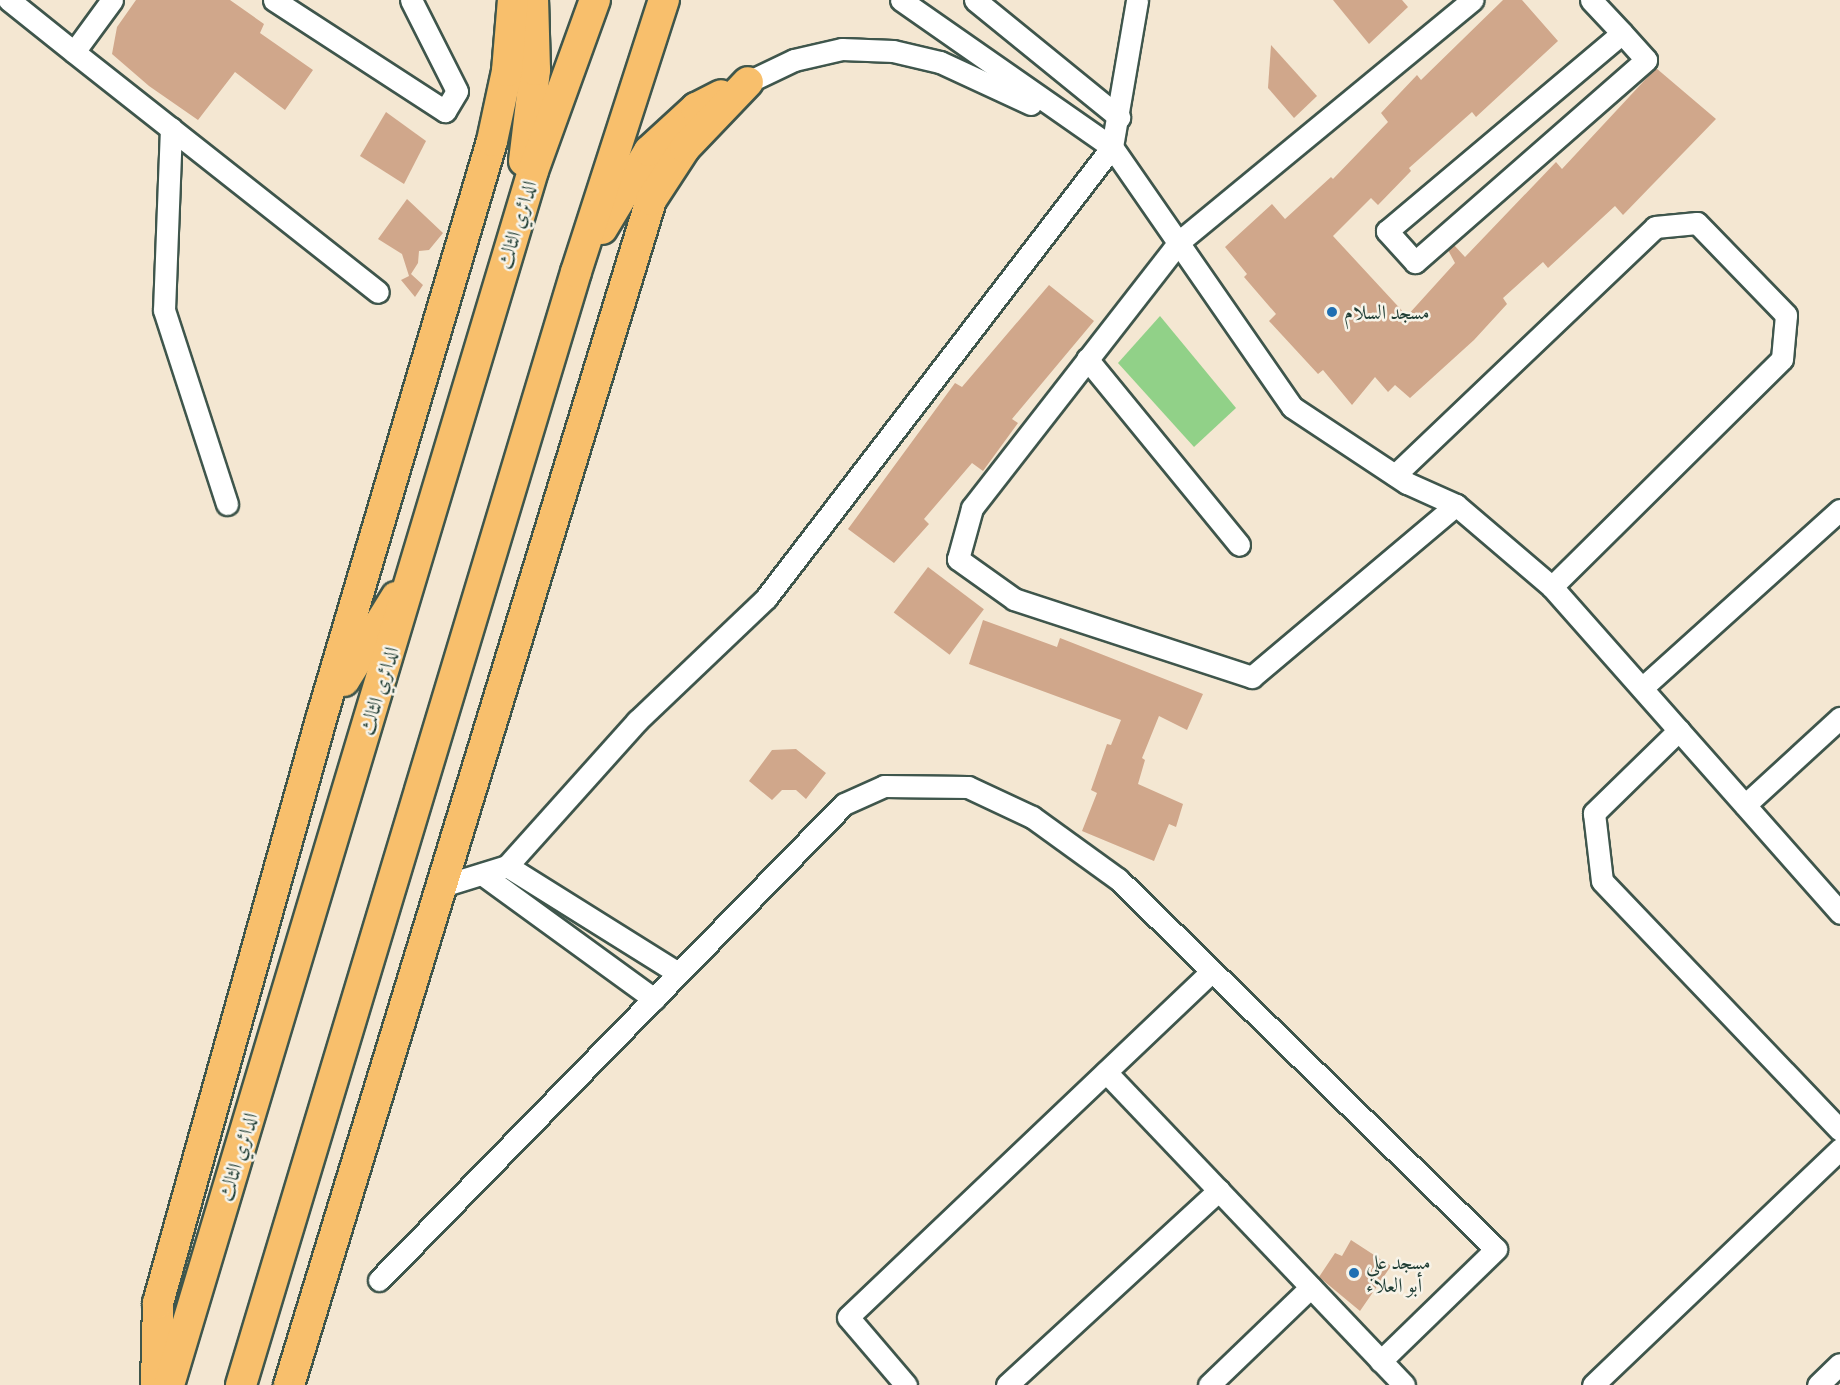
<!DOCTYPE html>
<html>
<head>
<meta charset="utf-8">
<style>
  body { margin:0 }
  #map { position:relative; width:1840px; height:1385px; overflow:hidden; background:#f4e7d2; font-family:"IM FELL Double Pica",Amiri,serif }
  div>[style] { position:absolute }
  .green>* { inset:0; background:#91d188 }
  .building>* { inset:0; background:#d0a78b; transform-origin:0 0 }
  .roads { filter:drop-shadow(2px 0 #3f564c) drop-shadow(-2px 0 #3f564c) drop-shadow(0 2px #3f564c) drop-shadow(0 -2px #3f564c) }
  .minor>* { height:21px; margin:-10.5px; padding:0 10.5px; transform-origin:10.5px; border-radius:10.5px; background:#fff }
  .highway>* { height:30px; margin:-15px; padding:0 15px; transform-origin:15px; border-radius:15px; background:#f8bf6c }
  .dots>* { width:16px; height:16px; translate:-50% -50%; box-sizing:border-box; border:3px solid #f7f3e8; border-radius:50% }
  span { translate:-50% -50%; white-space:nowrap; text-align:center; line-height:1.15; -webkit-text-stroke:5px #f7f3e8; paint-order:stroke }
  .street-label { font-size:20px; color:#1f3d34 }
  .poi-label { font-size:20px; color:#1f3d34 }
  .left { translate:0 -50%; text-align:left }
</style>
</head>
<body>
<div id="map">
  <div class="green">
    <div style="clip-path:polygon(1160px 316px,1236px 408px,1194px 447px,1118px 363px)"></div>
  </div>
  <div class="building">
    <div style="clip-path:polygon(136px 0,230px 0,264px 24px,260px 33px,313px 70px,285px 110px,235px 72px,198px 120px,149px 86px,112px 54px,117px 27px)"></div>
    <div style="clip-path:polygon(1333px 0,1402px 0,1408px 7px,1369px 44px)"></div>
    <div style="clip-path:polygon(1503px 0,1522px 0,1558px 41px,1476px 117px,1472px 112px,1409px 168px,1411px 171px,1378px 205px,1371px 198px,1333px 236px,1407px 316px,1455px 263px,1448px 250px,1454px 245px,1465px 257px,1556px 162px,1562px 169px,1656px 68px,1716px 119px,1623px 215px,1615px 206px,1548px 268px,1543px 262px,1503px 298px,1507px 304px,1474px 340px,1410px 398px,1395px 385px,1388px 392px,1375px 377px,1352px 405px,1323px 370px,1318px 374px,1269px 321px,1276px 314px,1244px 277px,1247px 274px,1225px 247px,1272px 204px,1285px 219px,1331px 177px,1333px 179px,1388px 122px,1381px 113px,1417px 75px,1421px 80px)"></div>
    <div style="clip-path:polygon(1271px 45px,1317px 96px,1294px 118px,1268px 88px)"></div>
    <div style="clip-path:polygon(386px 112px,426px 141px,404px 184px,360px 156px)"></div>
    <div style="clip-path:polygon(407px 199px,443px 233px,429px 250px,419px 251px,418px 263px,411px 274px,423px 285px,415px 297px,401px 280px,409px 276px,402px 254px,378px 239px)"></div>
    <div style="clip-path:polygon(1049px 285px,1094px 321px,1012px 419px,1018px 423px,983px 471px,972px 463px,924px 519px,929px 524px,894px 563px,848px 529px,955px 383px,962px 387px)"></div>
    <div style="left:928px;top:567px;width:70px;height:57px;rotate:37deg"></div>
    <div style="clip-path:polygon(983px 620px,1057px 647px,1060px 638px,1203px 694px,1187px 730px,1159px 716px,1142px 758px,1145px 760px,1138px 784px,1183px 804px,1176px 827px,1169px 824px,1154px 861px,1082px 831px,1097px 793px,1091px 790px,1107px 744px,1111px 745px,1121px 720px,969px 664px)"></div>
    <div style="clip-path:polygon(796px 749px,826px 773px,806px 799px,796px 790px,782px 790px,772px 800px,749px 781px,772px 750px)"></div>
    <div style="clip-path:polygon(1351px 1240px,1391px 1266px,1360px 1311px,1319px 1277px,1335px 1253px,1342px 1256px)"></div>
  </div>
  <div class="roads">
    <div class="minor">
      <div style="left:9px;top:0;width:83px;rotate:38.7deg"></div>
      <div style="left:112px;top:0;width:64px;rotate:126.2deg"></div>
      <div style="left:74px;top:52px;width:387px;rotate:38.3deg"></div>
      <div style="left:274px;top:0;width:204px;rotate:33deg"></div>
      <div style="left:445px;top:111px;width:23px;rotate:-59deg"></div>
      <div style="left:457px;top:91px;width:102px;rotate:-116.8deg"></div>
      <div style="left:901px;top:0;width:257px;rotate:34.9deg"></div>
      <div style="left:1112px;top:147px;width:316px;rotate:55.3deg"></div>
      <div style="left:1292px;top:407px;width:138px;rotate:33.5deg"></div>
      <div style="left:1407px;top:483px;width:54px;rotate:24.2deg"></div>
      <div style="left:1456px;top:505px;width:126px;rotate:40.5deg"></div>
      <div style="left:1552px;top:587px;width:435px;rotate:48.5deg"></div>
      <div style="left:975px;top:0;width:186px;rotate:39.1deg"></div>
      <div style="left:1591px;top:0;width:45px;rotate:46.8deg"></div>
      <div style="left:1622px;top:33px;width:36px;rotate:48deg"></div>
      <div style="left:1646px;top:60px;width:307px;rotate:138.8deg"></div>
      <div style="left:1415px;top:262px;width:42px;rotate:-132.1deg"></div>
      <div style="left:1387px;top:231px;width:307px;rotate:-40.1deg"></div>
      <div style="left:748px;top:82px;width:51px;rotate:-25.6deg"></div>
      <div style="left:794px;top:60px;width:49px;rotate:-12.9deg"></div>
      <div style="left:842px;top:49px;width:51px;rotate:2.2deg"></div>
      <div style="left:893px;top:51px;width:48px;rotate:13.2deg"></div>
      <div style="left:940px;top:62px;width:100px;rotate:24.8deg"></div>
      <div style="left:171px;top:128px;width:182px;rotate:92.2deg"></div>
      <div style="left:164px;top:310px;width:204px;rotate:72deg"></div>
      <div style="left:1087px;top:359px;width:240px;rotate:50.7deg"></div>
      <div style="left:1395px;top:475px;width:359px;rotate:-43.6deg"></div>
      <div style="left:1655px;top:227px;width:42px;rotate:-5.4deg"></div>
      <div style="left:1697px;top:223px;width:128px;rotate:45.9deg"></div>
      <div style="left:1786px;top:315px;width:44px;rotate:95.2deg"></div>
      <div style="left:1782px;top:359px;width:324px;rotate:135.3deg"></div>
      <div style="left:1456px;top:505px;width:267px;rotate:139.9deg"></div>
      <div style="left:1252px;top:677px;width:250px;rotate:-161.9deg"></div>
      <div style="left:1014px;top:599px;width:69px;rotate:-144.5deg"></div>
      <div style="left:958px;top:559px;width:53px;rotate:-74.6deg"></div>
      <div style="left:972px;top:508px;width:338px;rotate:-52.1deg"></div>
      <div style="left:1180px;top:241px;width:379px;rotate:-39.5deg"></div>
      <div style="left:1642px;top:688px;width:266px;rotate:-42deg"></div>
      <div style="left:1679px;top:730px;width:119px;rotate:135.7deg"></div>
      <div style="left:1594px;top:813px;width:68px;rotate:83.3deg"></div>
      <div style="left:1602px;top:881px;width:344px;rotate:46.3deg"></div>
      <div style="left:1745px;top:805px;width:129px;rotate:-42.5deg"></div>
      <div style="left:507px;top:866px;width:202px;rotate:32deg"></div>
      <div style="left:482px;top:874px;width:213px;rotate:36deg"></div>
      <div style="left:439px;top:887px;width:71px;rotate:-17.2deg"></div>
      <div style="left:507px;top:866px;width:195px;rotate:-48.1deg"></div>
      <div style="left:637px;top:721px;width:178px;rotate:-43.6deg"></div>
      <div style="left:766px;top:598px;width:568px;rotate:-52.51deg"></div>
      <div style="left:1112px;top:147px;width:149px;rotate:-80.3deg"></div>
      <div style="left:1106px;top:1072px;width:432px;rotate:46.4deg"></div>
      <div style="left:379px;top:1280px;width:665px;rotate:-45.67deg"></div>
      <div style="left:844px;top:804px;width:44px;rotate:-24.2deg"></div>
      <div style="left:884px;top:786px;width:84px;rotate:0.7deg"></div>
      <div style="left:968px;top:787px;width:71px;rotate:25.1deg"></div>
      <div style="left:1032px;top:817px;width:106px;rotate:35.8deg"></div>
      <div style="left:1118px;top:879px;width:529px;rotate:44.39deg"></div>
      <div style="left:1496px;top:1249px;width:161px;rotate:135.8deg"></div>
      <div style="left:906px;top:1385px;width:89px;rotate:-130.5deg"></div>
      <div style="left:848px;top:1317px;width:502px;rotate:-43.55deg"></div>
      <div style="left:1007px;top:1385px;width:288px;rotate:-42.6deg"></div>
      <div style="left:1209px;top:1385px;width:141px;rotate:-43.9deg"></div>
      <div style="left:1593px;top:1385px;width:342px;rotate:-43.7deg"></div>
      <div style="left:1818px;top:1385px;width:30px;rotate:-44deg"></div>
    </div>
    <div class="highway">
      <div style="left:524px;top:161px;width:92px;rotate:-83.1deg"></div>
      <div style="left:535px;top:70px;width:70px;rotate:-91.6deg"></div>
      <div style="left:602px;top:229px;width:91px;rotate:-58.9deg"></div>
      <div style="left:649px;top:151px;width:64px;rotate:-42.5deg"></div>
      <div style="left:696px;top:108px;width:28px;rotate:-27deg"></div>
      <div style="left:344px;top:681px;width:99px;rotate:-58.2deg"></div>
      <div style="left:156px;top:1385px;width:82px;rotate:-88.6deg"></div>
      <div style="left:158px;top:1303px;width:609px;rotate:-74.39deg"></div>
      <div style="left:322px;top:716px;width:600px;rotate:-73.53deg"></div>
      <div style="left:492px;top:141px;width:72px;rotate:-77.9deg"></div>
      <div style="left:507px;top:71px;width:71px;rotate:-85.2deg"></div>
      <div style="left:169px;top:1385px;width:1267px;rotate:-73.31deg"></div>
      <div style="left:533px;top:171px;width:182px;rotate:-70.1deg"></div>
      <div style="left:241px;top:1385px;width:1162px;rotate:-73.25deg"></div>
      <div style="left:576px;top:272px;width:286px;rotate:-72.1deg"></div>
      <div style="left:289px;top:1385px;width:1239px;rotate:-73.01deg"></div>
      <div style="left:651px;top:200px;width:62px;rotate:-56.8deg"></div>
      <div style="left:685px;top:148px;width:91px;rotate:-46.3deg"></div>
    </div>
  </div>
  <div class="dots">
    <div style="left:1332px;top:312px;background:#1f6fb2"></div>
    <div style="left:1354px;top:1273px;background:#1f6fb2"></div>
  </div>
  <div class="street-label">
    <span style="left:517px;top:225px;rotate:-73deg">الدائري الثالث</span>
    <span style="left:379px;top:691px;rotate:-73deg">الدائري الثالث</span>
    <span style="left:238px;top:1157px;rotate:-73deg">الدائري الثالث</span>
  </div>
  <div class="poi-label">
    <span class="left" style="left:1344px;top:312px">مسجد السلام</span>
    <span class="left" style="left:1366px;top:1274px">مسجد علي<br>أبو العلاء</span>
  </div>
</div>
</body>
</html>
